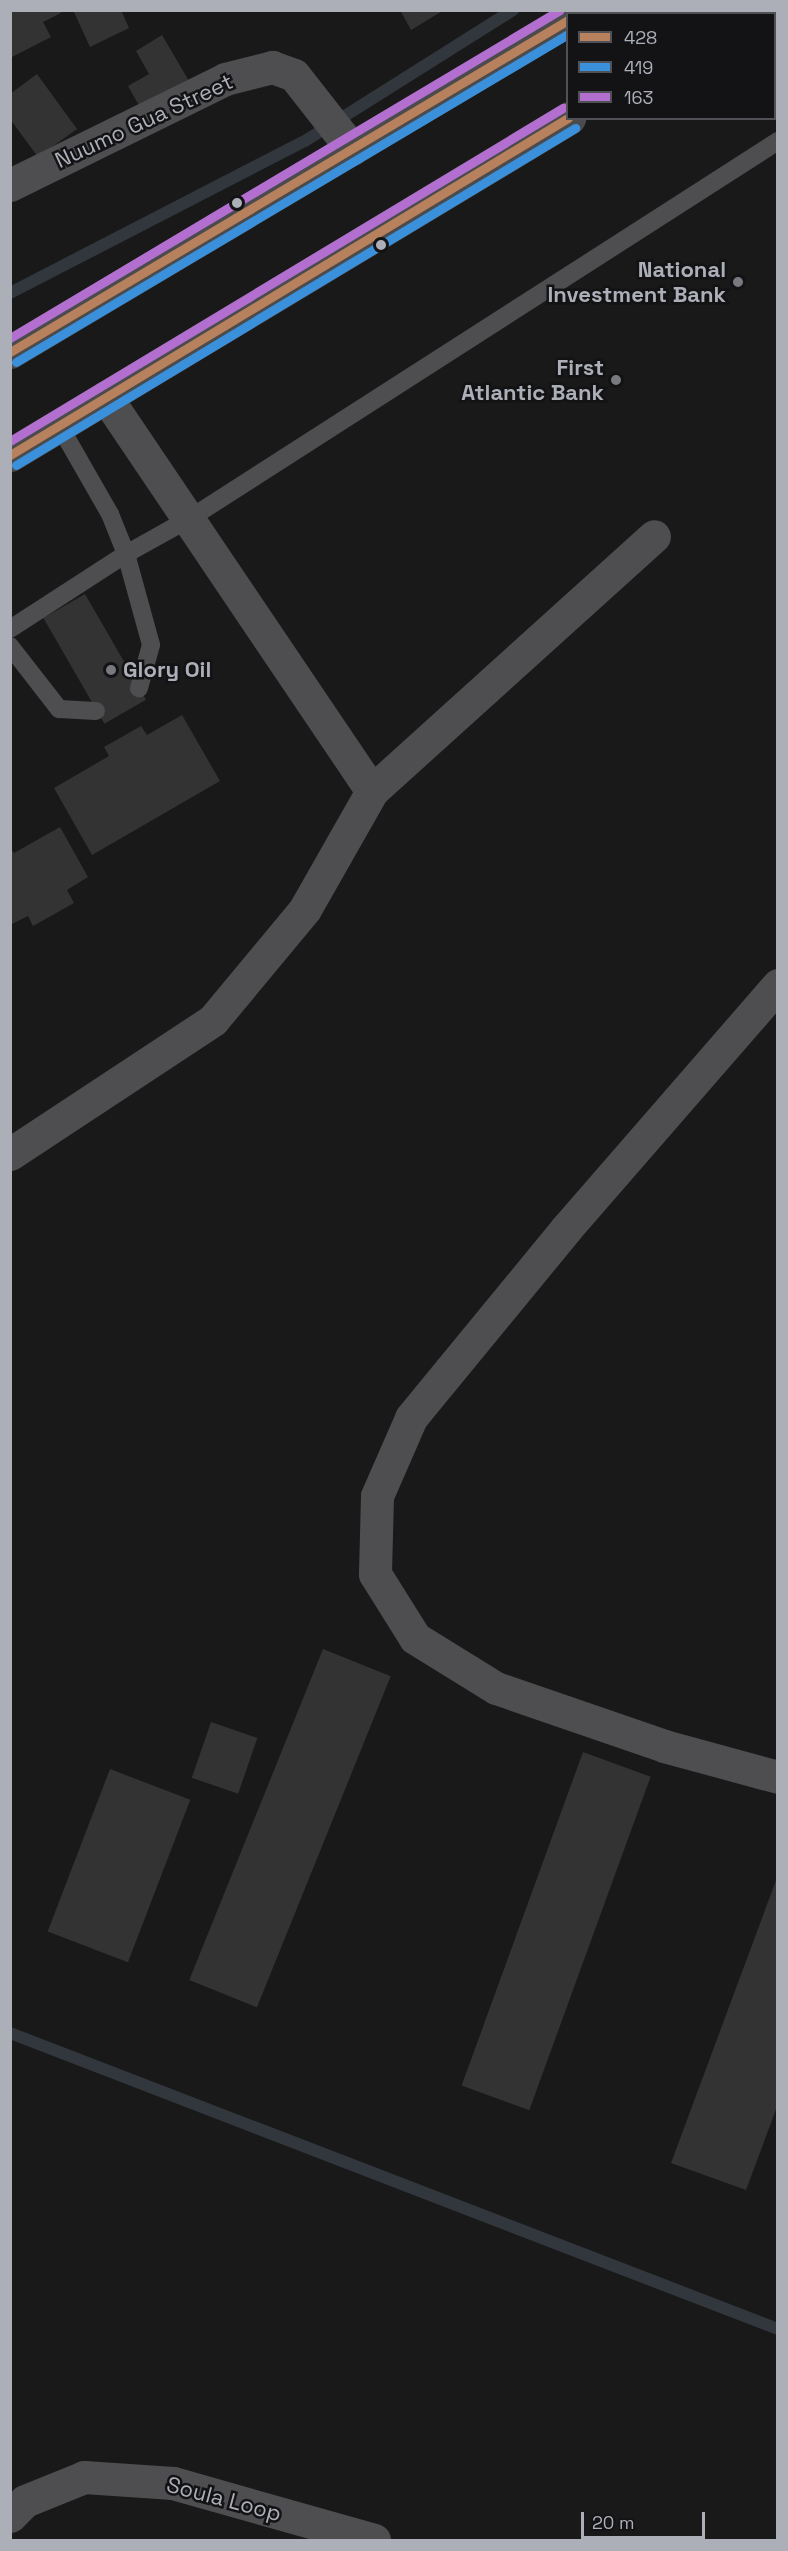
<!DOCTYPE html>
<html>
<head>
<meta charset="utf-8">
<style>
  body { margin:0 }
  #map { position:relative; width:788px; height:2551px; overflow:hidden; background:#191919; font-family:"Space Grotesk",sans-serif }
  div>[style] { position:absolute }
  .stream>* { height:12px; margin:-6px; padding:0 6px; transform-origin:6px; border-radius:6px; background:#31373d }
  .building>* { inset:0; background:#333334; transform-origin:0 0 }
  .service>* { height:18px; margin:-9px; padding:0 9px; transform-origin:9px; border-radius:9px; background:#4e4e51 }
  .minor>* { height:33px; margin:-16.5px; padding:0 16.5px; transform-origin:16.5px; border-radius:16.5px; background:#4e4e51 }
  .primary>* { height:33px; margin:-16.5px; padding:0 16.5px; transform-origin:16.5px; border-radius:16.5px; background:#4b4b4d }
  .bus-1>* { height:9px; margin:-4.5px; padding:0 4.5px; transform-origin:4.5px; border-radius:4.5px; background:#b6815c }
  .bus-2>* { height:9px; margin:-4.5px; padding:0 4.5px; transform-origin:4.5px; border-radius:4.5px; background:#3a90db }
  .bus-3>* { height:9px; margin:-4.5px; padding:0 4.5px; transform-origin:4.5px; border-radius:4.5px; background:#b36fd0 }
  .dots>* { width:16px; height:16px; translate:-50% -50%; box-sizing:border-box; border:3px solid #131315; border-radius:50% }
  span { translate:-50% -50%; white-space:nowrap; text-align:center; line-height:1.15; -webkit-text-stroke:5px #131315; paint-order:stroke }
  .street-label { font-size:22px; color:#acafb8 }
  .poi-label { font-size:22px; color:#acafb8; font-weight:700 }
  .right { translate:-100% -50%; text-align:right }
  .left { translate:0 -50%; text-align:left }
  .frame { position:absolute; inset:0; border:12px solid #acafb8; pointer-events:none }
  .legend { position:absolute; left:566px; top:12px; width:210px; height:108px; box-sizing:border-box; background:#131315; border:2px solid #505156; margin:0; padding:8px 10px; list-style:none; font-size:18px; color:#acafb8 }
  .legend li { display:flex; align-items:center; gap:12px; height:30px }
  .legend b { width:30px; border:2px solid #505156 }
  .scale { position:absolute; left:581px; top:2512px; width:124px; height:27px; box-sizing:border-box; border:3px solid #acafb8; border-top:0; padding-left:8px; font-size:18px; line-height:21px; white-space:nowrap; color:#acafb8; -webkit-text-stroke:4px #131315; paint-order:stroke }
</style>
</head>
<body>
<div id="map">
  <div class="stream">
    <div style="left:10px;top:293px;width:332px;rotate:-27.3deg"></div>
    <div style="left:305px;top:141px;width:246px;rotate:-32.2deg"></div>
    <div style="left:10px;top:2033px;width:823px;rotate:21.08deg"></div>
  </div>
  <div class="building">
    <div style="clip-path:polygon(10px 10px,60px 10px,61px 13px,43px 22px,51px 37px,10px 58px)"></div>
    <div style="clip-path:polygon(73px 10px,121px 10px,129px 28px,90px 47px)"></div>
    <div style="clip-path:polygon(400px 10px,444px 10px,411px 30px)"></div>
    <div style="clip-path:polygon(162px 35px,189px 81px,141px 109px,128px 86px,149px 74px,136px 51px)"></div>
    <div style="clip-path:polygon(37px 74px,77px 129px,38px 157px,10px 119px,10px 94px)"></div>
    <div style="left:85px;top:594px;width:122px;height:48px;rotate:60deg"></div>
    <div style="clip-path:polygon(182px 715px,220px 781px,92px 855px,54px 788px,109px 756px,104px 747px,141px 726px,147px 735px)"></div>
    <div style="clip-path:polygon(60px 827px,88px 877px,67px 890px,74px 903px,33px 926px,28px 916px,10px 925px,10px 847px,14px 853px)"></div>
    <div style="left:323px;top:1649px;width:73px;height:357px;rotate:22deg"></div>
    <div style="left:211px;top:1722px;width:49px;height:59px;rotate:19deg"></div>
    <div style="left:583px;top:1752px;width:72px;height:355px;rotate:20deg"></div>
    <div style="left:110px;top:1769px;width:86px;height:174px;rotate:21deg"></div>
    <div style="clip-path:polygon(778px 1875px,778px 2104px,746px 2190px,671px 2163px)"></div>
  </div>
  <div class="service">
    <div style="left:59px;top:425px;width:103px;rotate:60.2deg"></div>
    <div style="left:110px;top:514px;width:43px;rotate:68.2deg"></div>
    <div style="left:126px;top:554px;width:94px;rotate:74.6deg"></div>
    <div style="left:151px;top:645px;width:45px;rotate:105.6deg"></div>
    <div style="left:10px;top:629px;width:138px;rotate:-32.9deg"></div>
    <div style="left:126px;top:554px;width:72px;rotate:-29.1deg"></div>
    <div style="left:189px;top:519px;width:700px;rotate:-32.69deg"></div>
    <div style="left:10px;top:646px;width:80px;rotate:52.1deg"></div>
    <div style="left:59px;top:709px;width:37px;rotate:3deg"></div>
  </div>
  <div class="minor">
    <div style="left:10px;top:185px;width:240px;rotate:-26.2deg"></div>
    <div style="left:225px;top:79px;width:49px;rotate:-14.3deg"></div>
    <div style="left:272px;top:67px;width:23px;rotate:20deg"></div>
    <div style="left:294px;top:75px;width:94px;rotate:51.9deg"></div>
    <div style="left:106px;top:397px;width:475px;rotate:56deg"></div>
    <div style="left:778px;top:985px;width:323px;rotate:131deg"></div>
    <div style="left:566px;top:1229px;width:244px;rotate:129.4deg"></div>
    <div style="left:411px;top:1418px;width:85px;rotate:113.6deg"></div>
    <div style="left:377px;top:1496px;width:78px;rotate:91.5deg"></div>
    <div style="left:375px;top:1574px;width:75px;rotate:58deg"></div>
    <div style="left:415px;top:1638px;width:95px;rotate:31.7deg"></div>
    <div style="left:496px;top:1688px;width:178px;rotate:19deg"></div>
    <div style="left:664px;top:1746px;width:118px;rotate:15.2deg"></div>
    <div style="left:10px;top:1154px;width:243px;rotate:-33.4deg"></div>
    <div style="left:213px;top:1020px;width:144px;rotate:-50.3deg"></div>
    <div style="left:305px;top:909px;width:136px;rotate:-60.4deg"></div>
    <div style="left:372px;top:791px;width:380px;rotate:-42.1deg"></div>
    <div style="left:10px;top:2516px;width:21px;rotate:-45deg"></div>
    <div style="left:25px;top:2501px;width:64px;rotate:-22.1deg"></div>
    <div style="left:84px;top:2477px;width:89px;rotate:3.9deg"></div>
    <div style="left:173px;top:2483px;width:209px;rotate:15.8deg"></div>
  </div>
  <div class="primary">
    <div style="left:752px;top:14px;width:6px;rotate:-39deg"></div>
    <div style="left:10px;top:352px;width:649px;rotate:-30.75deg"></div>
    <div style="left:10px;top:455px;width:653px;rotate:-31.08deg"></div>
  </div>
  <div class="bus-1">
    <div style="left:10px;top:352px;width:649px;rotate:-30.75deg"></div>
    <div style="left:10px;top:455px;width:652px;rotate:-31.13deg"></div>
  </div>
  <div class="bus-2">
    <div style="left:16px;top:362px;width:642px;rotate:-30.72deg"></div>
    <div style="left:16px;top:465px;width:653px;rotate:-31.08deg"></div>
  </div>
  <div class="bus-3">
    <div style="left:10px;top:338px;width:640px;rotate:-30.81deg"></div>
    <div style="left:10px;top:441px;width:646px;rotate:-31.06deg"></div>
  </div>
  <div class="dots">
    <div style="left:237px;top:203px;background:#acafb8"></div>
    <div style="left:381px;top:245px;background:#acafb8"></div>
    <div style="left:738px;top:282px;background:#797a80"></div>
    <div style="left:616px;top:380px;background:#797a80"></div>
    <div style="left:111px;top:670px;background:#797a80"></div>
  </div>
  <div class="street-label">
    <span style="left:144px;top:121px;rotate:-25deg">Nuumo Gua Street</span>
    <span style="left:224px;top:2499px;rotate:15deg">Soula Loop</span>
  </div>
  <div class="poi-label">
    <span class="right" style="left:726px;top:282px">National<br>Investment Bank</span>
    <span class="right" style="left:604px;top:380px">First<br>Atlantic Bank</span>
    <span class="left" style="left:123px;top:670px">Glory Oil</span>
  </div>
  <div class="frame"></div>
  <ul class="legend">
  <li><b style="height:8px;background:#b6815c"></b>428</li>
  <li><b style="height:8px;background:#3a90db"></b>419</li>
  <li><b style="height:8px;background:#b36fd0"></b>163</li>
  </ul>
  <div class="scale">20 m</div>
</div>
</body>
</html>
